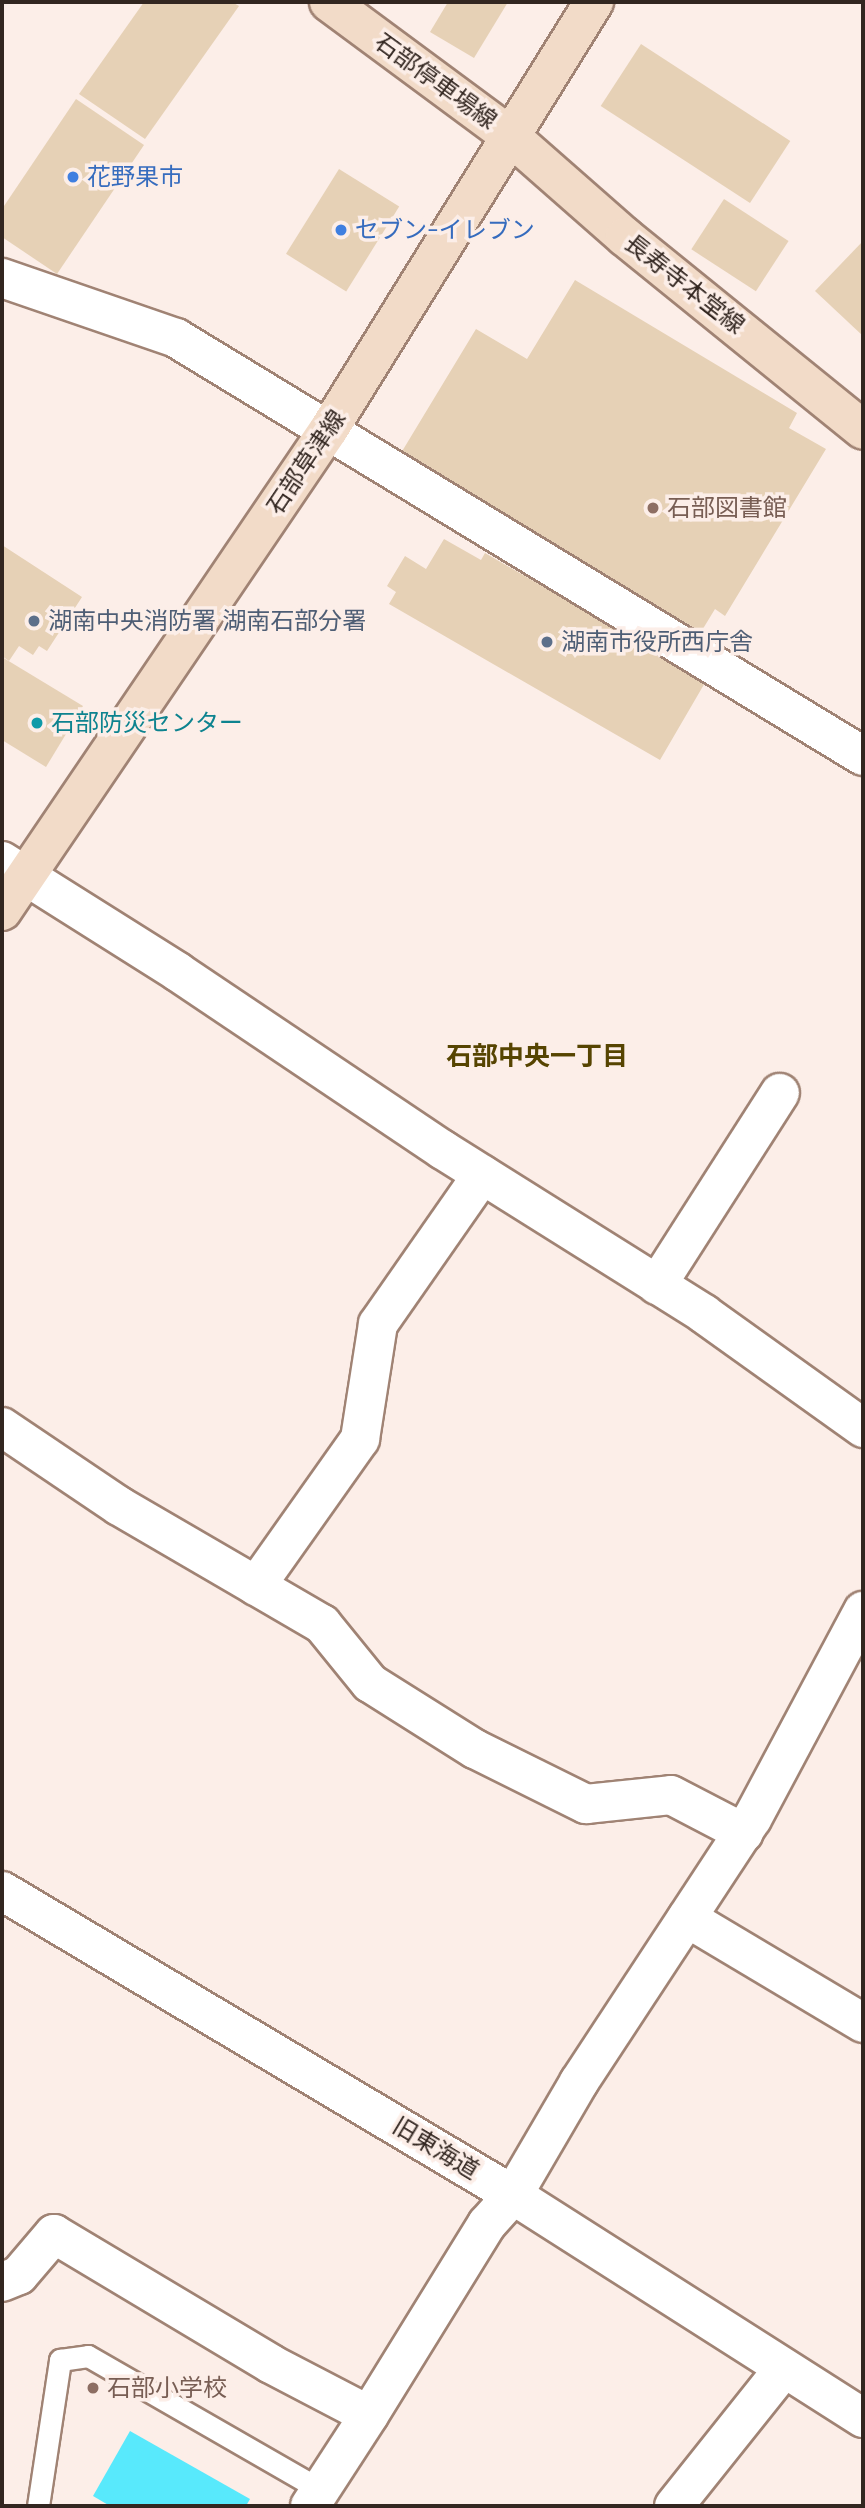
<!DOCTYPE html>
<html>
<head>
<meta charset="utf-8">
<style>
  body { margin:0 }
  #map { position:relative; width:865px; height:2508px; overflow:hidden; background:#fceee8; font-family:Lora,"Noto Sans JP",serif }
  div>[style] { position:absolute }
  .water>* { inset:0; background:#58e9fc }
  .building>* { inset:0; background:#e6d1b6; transform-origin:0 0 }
  .roads { filter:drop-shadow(2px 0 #a08374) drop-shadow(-2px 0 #a08374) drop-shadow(0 2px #a08374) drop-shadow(0 -2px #a08374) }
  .service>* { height:21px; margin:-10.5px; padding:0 10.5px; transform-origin:10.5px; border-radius:10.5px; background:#fff }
  .minor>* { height:38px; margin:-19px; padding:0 19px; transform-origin:19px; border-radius:19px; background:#fff }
  .secondary>* { height:38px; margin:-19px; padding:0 19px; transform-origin:19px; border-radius:19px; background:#f2dbc8 }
  .dots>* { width:19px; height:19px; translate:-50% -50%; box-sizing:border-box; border:4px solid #fceee8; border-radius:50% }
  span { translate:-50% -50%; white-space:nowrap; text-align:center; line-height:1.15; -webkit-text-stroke:7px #fceee8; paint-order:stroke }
  .street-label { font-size:24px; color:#322620 }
  .shop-label { font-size:24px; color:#366cbe }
  .left { translate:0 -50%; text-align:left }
  .education-label { font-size:24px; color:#785e54 }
  .service-label { font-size:24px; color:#4e5e75 }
  .culture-label { font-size:24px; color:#0d838f }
  .neighbourhood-label { font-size:26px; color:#564401; font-weight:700 }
  .frame { position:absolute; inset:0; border:4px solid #322620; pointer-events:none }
</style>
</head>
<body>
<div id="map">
  <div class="water">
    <div style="clip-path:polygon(130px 2431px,250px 2499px,246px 2506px,110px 2506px,93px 2496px)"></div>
  </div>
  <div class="building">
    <div style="clip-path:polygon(144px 2px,232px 2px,239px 6px,145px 139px,79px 94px)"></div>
    <div style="clip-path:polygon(448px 2px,508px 2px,474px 58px,430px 32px)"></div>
    <div style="left:641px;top:44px;width:178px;height:74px;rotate:33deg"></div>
    <div style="clip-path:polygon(76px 99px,144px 145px,57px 274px,2px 237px,2px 209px)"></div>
    <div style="left:339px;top:169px;width:71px;height:100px;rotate:32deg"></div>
    <div style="left:724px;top:199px;width:77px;height:60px;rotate:33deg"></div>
    <div style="clip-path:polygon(863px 241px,863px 336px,815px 291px)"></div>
    <div style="clip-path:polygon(575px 280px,797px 413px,789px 428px,826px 449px,725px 616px,715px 609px,701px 632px,401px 453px,476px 329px,527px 359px)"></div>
    <div style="clip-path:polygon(444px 539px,481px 560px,485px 553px,706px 681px,660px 760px,389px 604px,396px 592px,387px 586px,405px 556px,426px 569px)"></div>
    <div style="clip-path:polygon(2px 545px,82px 597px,47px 651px,39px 646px,33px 655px,19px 646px,9px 661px,2px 656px)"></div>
    <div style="clip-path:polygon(2px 657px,83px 706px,46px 767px,2px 740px)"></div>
  </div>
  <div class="roads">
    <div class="service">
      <div style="left:38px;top:2506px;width:148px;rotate:-81.4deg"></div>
      <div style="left:60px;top:2360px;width:28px;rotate:-8deg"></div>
      <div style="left:88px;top:2356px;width:269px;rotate:29.9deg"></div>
    </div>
    <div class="minor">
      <div style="left:2px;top:278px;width:184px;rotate:19deg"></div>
      <div style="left:176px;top:338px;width:804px;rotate:31.32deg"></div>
      <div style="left:2px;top:861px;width:208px;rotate:32.2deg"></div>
      <div style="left:178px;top:972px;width:319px;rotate:33.9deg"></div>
      <div style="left:443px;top:1150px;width:308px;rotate:32.1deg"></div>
      <div style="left:704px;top:1314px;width:196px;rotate:35.6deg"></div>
      <div style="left:657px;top:1285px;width:228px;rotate:-57.4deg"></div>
      <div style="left:2px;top:1427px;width:141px;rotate:34deg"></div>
      <div style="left:119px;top:1506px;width:235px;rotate:30.2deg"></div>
      <div style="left:322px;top:1624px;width:76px;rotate:50.9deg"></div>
      <div style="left:370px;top:1683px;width:124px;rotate:32.2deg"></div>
      <div style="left:475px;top:1749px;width:124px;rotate:26.4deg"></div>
      <div style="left:586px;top:1804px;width:85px;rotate:-6deg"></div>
      <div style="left:671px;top:1795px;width:82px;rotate:27.5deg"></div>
      <div style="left:256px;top:1586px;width:180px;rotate:-54.7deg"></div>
      <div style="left:360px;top:1439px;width:116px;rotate:-81.1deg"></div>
      <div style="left:378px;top:1324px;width:182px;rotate:-55.1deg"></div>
      <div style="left:2px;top:1891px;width:595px;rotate:30.75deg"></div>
      <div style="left:513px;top:2195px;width:415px;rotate:32.5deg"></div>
      <div style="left:687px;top:1918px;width:205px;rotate:30.8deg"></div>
      <div style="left:2px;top:2282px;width:18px;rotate:-22deg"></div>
      <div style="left:19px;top:2275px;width:54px;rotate:-49.5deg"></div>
      <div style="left:54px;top:2234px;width:253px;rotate:30.9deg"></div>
      <div style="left:271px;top:2364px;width:110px;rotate:27.5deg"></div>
      <div style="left:369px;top:2415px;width:225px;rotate:-58.3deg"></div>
      <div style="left:487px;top:2224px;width:39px;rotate:-48deg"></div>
      <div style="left:513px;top:2195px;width:131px;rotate:-59.7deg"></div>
      <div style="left:579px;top:2082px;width:315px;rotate:-56.7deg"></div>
      <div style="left:752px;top:1819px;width:236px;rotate:-61.9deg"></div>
      <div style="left:310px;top:2506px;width:108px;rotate:-57deg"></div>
      <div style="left:674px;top:2506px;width:176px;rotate:-51.4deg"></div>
    </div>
    <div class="secondary">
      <div style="left:329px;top:2px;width:224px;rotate:36.5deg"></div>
      <div style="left:509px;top:135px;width:154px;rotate:41.3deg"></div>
      <div style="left:625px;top:237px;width:306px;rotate:39deg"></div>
      <div style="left:2px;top:911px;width:582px;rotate:-55.85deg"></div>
      <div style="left:329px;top:429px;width:503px;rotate:-58.18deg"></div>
    </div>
  </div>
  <div class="dots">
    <div style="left:73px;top:177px;background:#3f7fe0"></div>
    <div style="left:341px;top:230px;background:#3f7fe0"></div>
    <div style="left:653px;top:508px;background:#8d6e63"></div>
    <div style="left:34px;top:621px;background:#5c6f8a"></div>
    <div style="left:547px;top:642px;background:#5c6f8a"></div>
    <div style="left:37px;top:723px;background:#0f9aa8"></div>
    <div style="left:93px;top:2388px;background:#8d6e63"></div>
  </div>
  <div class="street-label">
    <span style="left:436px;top:81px;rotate:36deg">石部停車場線</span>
    <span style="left:685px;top:284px;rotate:38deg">長寿寺本堂線</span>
    <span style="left:306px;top:462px;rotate:-56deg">石部草津線</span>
    <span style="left:436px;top:2148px;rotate:31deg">旧東海道</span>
  </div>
  <div class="shop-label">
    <span class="left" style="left:87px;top:177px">花野果市</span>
    <span class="left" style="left:355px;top:230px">セブン-イレブン</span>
  </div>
  <div class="education-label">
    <span class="left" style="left:667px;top:508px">石部図書館</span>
    <span class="left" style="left:107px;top:2388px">石部小学校</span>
  </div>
  <div class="service-label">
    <span class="left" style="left:48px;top:621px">湖南中央消防署 湖南石部分署</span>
    <span class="left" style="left:561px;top:642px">湖南市役所西庁舎</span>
  </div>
  <div class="culture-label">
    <span class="left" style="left:51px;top:723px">石部防災センター</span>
  </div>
  <div class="neighbourhood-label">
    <span style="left:537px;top:1056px">石部中央一丁目</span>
  </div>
  <div class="frame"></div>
</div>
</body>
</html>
